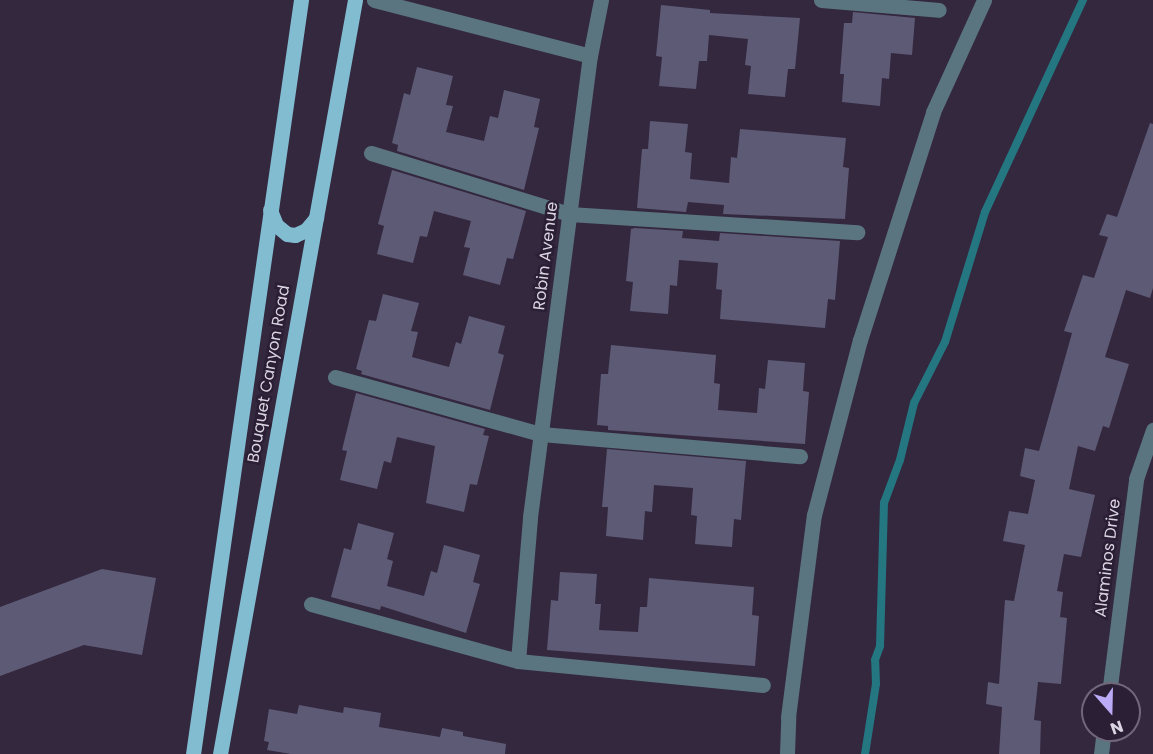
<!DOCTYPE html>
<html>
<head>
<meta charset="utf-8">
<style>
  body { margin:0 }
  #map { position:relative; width:1153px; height:754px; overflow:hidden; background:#34283f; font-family:Poppins,sans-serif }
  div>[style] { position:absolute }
  .stream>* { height:8px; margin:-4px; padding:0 4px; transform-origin:4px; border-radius:4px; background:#247680 }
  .building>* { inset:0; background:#5d5a75 }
  .minor>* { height:15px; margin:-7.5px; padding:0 7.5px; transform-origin:7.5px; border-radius:7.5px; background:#5a757f }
  .major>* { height:15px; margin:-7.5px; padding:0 7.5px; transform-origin:7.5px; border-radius:7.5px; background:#82bcd0 }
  span { translate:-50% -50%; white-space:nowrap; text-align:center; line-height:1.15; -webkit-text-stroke:5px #2a1f34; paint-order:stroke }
  .street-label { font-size:16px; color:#dbd4e3 }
  .north { position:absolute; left:1081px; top:682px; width:60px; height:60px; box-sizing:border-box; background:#2a1f34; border:2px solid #71677a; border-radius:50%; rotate:160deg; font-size:16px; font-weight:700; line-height:24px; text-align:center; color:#dbd4e3 }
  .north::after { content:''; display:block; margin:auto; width:21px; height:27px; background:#bbaaf6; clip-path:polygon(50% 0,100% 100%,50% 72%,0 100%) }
</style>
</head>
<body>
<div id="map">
  <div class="stream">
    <div style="left:865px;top:754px;width:71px;rotate:-81.1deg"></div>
    <div style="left:876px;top:684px;width:24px;rotate:-92deg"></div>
    <div style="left:875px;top:660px;width:15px;rotate:-70deg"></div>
    <div style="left:880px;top:646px;width:143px;rotate:-88.4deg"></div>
    <div style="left:884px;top:503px;width:46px;rotate:-69.6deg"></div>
    <div style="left:900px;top:460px;width:59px;rotate:-76.2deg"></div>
    <div style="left:914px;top:403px;width:68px;rotate:-63.1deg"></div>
    <div style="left:945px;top:342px;width:136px;rotate:-72.9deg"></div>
    <div style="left:985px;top:212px;width:234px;rotate:-65.2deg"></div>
  </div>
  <div class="building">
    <div style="clip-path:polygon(661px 5px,710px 10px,710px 13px,800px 18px,795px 69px,788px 69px,785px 97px,748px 94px,751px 66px,745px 65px,748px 39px,709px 35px,707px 61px,699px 61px,696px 89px,659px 86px,662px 57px,656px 56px)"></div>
    <div style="clip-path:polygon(853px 12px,915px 18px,912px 55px,891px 53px,889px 79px,882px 78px,880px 106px,842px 102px,844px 74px,840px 74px,844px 23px,852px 23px)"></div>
    <div style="clip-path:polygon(417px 67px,453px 76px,446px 105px,453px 106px,446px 132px,484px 141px,490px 116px,498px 118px,504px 90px,540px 99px,534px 127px,539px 128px,524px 190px,397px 151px,398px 145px,392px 143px,404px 93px,410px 95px)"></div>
    <div style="clip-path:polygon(650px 121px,688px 124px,685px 152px,692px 153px,690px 179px,729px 183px,731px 157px,737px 158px,740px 129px,846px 138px,843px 167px,849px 168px,845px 219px,723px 214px,724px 205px,688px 202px,686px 212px,637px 208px,642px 149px,648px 149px)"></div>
    <div style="clip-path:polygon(1150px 123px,1153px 124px,1153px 288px,1150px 298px,1126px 290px,1105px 357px,1129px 364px,1109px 428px,1103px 426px,1095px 451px,1078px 446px,1069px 489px,1095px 495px,1081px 557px,1064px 554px,1057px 591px,1063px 592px,1060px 617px,1067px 618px,1061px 684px,1038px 682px,1034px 720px,1041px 721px,1040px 754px,999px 754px,1002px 707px,986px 704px,988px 682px,999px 684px,1005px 600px,1014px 601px,1025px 545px,1003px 541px,1009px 511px,1028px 514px,1035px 480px,1020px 476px,1025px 448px,1039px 451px,1072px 333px,1064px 331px,1083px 275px,1094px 278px,1108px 237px,1099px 235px,1107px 214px,1117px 217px)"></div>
    <div style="clip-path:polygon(392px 170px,526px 211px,513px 259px,507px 258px,500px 285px,463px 275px,470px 248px,464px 247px,471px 221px,434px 211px,427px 237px,420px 236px,413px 263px,377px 254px,384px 226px,378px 224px)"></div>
    <div style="clip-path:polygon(635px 228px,683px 231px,682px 238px,719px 241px,720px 233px,840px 241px,835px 300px,828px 299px,825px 328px,720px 319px,722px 290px,716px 289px,718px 263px,679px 260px,677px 286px,670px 285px,668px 314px,630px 311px,633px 282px,626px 281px,631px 229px)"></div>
    <div style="clip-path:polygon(383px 294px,419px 303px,411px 331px,418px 332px,412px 357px,449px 367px,456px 342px,461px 344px,469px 316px,505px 326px,498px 353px,504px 355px,490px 410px,361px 374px,362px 371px,356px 369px,369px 320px,376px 321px)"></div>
    <div style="clip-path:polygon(611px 345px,716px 355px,714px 383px,720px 384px,718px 410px,757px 413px,759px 388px,765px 389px,768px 360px,805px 363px,803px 391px,809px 392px,805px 444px,608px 430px,608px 426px,597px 425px,601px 374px,608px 374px)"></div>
    <div style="clip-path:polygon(356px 393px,485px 429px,483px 435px,489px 436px,477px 485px,470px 484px,464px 512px,426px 503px,435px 446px,397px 437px,391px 463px,384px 461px,377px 489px,340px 480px,347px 451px,342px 450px)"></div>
    <div style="clip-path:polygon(607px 449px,746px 461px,741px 520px,734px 519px,732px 547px,695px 544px,697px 516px,691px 515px,693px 488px,654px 485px,652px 512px,645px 511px,643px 540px,606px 536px,608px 507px,602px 507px)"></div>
    <div style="clip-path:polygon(358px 523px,394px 533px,387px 559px,393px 561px,387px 586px,424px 596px,431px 571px,437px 573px,444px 545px,480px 555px,473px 582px,480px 584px,466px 633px,381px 606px,380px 610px,331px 597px,344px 548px,351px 550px)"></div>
    <div style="clip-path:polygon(102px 569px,156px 578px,142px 655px,84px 645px,0 676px,0 607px)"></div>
    <div style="clip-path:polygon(560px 572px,597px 574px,595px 604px,601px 604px,599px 630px,638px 632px,640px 607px,647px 607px,649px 578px,754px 587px,752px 615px,759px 616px,755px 666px,547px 650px,551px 600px,558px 601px)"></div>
    <div style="clip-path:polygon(299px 705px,343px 713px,344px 707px,381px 713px,379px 727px,440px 737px,442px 728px,463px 732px,463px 736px,506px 744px,505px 754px,291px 754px,267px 750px,269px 742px,264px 741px,269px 709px,297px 714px)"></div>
  </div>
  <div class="minor">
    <div style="left:374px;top:0;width:223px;rotate:14.5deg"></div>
    <div style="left:821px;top:0;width:118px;rotate:4.8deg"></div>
    <div style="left:371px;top:153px;width:207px;rotate:17.1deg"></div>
    <div style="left:569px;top:214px;width:289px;rotate:3.6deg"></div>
    <div style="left:335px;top:377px;width:214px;rotate:15.5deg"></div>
    <div style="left:541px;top:434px;width:260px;rotate:4.9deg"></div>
    <div style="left:311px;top:604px;width:215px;rotate:15.4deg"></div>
    <div style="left:518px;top:661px;width:246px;rotate:5.6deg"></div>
    <div style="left:518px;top:661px;width:144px;rotate:-85.2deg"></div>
    <div style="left:530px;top:517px;width:465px;rotate:-82.6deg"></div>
    <div style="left:590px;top:56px;width:57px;rotate:-78.9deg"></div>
    <div style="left:1109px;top:694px;width:217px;rotate:-82.8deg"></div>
    <div style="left:1136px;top:479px;width:52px;rotate:-70.9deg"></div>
    <div style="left:787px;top:754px;width:37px;rotate:-88deg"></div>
    <div style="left:788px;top:717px;width:204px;rotate:-82.7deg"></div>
    <div style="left:814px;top:515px;width:181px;rotate:-75.3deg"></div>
    <div style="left:860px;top:340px;width:239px;rotate:-72.2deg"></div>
    <div style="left:933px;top:112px;width:123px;rotate:-65.5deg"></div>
    <div style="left:1101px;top:754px;width:24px;rotate:-83deg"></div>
  </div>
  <div class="major">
    <div style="left:270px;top:210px;width:16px;rotate:68deg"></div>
    <div style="left:276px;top:225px;width:14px;rotate:39deg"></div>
    <div style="left:287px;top:234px;width:8px;rotate:7deg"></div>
    <div style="left:295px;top:235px;width:12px;rotate:-24deg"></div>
    <div style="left:306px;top:230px;width:16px;rotate:-50deg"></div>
    <div style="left:193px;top:754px;width:762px;rotate:-81.85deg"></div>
    <div style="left:220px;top:754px;width:766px;rotate:-79.85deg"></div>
  </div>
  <div class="street-label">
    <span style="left:546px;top:256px;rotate:-83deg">Robin Avenue</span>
    <span style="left:269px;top:374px;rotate:-80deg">Bouquet Canyon Road</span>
    <span style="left:1108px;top:558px;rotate:-83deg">Alaminos Drive</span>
  </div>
  <div class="north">N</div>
</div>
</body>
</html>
